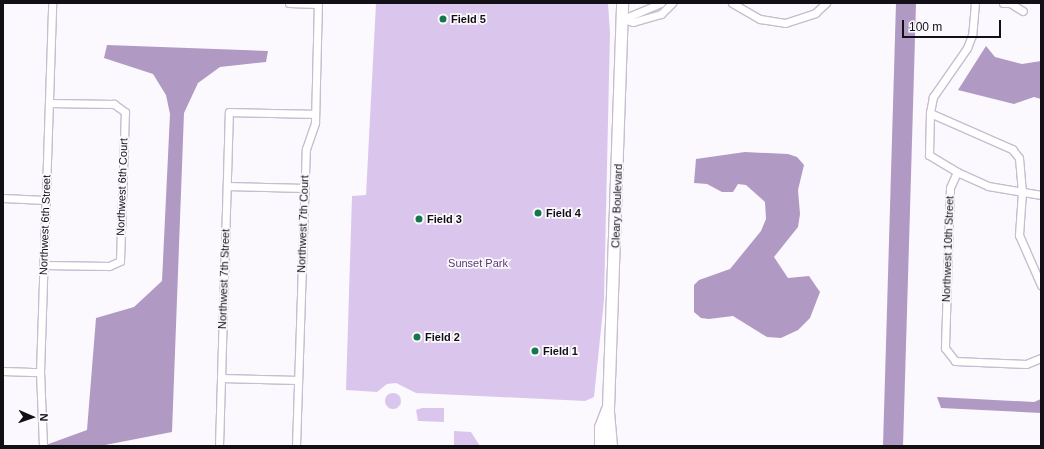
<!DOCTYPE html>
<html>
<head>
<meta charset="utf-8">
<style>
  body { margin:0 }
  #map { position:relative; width:1044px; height:449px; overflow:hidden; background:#fbf9fd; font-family:Helvetica,sans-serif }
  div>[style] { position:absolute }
  .green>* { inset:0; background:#dac6ec }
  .round { border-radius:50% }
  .water>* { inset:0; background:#b099c3 }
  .roads { filter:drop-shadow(1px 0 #c7bdd0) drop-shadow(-1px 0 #c7bdd0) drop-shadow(0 1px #c7bdd0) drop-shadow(0 -1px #c7bdd0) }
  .street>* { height:7px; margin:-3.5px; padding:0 3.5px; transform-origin:3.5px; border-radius:3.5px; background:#fff }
  .secondary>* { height:11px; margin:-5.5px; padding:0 5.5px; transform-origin:5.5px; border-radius:5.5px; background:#fff }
  .dots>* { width:11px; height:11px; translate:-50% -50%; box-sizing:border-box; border:2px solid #fbf9fd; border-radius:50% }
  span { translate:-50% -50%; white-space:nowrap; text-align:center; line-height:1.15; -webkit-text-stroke:3.5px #fbf9fd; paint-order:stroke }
  .poi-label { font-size:11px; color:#120f16; font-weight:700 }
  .left { translate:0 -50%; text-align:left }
  .street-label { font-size:11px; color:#120f16 }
  .park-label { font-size:11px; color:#5a3a71 }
  .frame { position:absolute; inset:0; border:4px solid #120f16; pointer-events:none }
  .north { position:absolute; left:12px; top:397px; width:40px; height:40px; -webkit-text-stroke:3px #fbf9fd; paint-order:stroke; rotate:92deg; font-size:11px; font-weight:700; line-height:16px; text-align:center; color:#120f16 }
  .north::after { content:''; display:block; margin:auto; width:14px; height:18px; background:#120f16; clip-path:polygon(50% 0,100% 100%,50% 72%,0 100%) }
  .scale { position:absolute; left:902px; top:20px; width:99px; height:18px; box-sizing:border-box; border:2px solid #120f16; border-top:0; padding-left:5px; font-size:12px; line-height:14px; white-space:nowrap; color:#120f16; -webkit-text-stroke:3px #fbf9fd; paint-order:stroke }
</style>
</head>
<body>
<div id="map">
  <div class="green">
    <div style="clip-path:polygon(376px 3px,608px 3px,610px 33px,604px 300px,594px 397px,585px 401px,416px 393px,396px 383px,387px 384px,377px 392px,346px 390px,352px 196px,366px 195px)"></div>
    <div class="round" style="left:385px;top:393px;width:16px;height:16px"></div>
    <div style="clip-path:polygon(422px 408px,444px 408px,444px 422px,418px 421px,416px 410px)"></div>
    <div style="clip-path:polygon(454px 431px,471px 432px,480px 446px,454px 446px)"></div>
  </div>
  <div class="water">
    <div style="clip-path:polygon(896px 3px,916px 3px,909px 244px,903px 446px,883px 446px)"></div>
    <div style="clip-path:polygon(107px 45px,268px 51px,266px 62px,220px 67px,198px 83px,184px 113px,172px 432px,100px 446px,43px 446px,87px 430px,96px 318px,134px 307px,162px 281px,170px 114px,166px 95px,153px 74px,104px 58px)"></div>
    <div style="clip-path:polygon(986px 46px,995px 57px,1022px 64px,1041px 61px,1041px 99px,1034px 97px,1014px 104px,958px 90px)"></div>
    <div style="clip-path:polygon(745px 152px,788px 154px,797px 157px,804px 165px,798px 190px,800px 214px,798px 227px,774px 257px,788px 278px,809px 276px,820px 292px,810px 318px,798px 330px,781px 338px,767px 337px,733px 316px,709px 319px,701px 318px,694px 312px,694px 285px,699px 280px,730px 269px,761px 231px,766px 219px,765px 202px,746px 185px,738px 184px,733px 192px,722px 192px,707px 184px,694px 183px,696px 159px)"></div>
    <div style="clip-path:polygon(937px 397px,1034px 402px,1041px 399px,1041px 413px,941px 408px)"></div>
  </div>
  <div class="roads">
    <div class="street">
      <div style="left:289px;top:3px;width:29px;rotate:2deg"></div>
      <div style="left:732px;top:3px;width:32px;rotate:30deg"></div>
      <div style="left:760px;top:19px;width:25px;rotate:9deg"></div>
      <div style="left:785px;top:23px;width:32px;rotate:-18deg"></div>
      <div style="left:815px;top:13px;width:15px;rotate:-42deg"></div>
      <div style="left:975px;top:3px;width:32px;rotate:95deg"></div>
      <div style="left:972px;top:35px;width:14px;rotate:111deg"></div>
      <div style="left:967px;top:48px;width:60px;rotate:124.8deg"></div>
      <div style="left:933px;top:97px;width:16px;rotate:101deg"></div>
      <div style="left:930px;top:113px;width:42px;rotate:91.4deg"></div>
      <div style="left:929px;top:155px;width:33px;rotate:31deg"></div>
      <div style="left:957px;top:172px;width:17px;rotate:114deg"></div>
      <div style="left:950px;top:188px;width:160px;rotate:91.8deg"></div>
      <div style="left:945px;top:348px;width:16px;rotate:52deg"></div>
      <div style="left:955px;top:361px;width:71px;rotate:2.4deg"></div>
      <div style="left:1026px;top:364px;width:16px;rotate:-22deg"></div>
      <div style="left:1003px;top:3px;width:7px"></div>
      <div style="left:1010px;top:3px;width:15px;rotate:32deg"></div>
      <div style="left:623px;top:19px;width:10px;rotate:17deg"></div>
      <div style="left:633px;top:22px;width:29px;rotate:-16deg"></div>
      <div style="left:661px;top:14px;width:16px;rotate:-45deg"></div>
      <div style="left:623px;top:19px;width:41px;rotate:-22.8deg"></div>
      <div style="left:930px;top:113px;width:90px;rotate:23.7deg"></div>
      <div style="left:1012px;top:149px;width:11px;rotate:52deg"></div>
      <div style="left:1019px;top:158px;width:34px;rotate:85deg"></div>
      <div style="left:1022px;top:192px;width:43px;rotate:94deg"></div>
      <div style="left:1019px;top:235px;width:55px;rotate:66.3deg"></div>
      <div style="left:957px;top:172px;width:34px;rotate:24deg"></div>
      <div style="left:988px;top:186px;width:54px;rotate:9.6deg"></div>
      <div style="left:227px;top:186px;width:78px;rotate:1.5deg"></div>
      <div style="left:3px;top:198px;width:42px;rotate:2.7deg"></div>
      <div style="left:44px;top:265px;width:65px;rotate:0.9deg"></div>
      <div style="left:109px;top:266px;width:12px;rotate:-24deg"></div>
      <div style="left:120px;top:261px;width:149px;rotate:-88.1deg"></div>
      <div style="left:125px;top:112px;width:14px;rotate:-144deg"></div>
      <div style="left:114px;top:104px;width:65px;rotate:-179.1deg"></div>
      <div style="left:3px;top:371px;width:37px;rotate:2deg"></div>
      <div style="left:221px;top:378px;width:77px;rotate:1.5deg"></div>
      <div style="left:43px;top:446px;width:74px;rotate:-92.3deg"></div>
      <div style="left:40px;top:372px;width:369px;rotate:-88.1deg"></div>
      <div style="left:219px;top:446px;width:334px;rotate:-88.3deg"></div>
      <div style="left:229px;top:112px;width:86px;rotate:1.3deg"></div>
      <div style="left:296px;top:446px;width:297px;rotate:-88.1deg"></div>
      <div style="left:306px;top:149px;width:28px;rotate:-71deg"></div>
      <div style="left:315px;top:123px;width:120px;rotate:-88.6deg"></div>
    </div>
    <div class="secondary">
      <div style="left:600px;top:446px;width:19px;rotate:-90deg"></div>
      <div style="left:600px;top:427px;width:19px;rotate:-69deg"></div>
      <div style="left:611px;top:446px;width:38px;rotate:-95deg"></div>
      <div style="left:608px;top:408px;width:405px;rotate:-88deg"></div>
    </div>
  </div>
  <div class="dots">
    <div style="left:443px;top:19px;background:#16764d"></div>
    <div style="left:538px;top:213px;background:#16764d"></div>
    <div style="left:419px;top:219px;background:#16764d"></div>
    <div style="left:417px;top:337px;background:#16764d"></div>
    <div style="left:535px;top:351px;background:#16764d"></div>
  </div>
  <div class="poi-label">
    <span class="left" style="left:451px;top:19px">Field 5</span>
    <span class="left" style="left:546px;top:213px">Field 4</span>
    <span class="left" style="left:427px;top:219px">Field 3</span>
    <span class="left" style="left:425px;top:337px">Field 2</span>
    <span class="left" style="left:543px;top:351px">Field 1</span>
  </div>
  <div class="street-label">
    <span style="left:122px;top:187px;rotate:-88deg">Northwest 6th Court</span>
    <span style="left:617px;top:206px;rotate:-88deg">Cleary Boulevard</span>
    <span style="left:303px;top:224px;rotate:-88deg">Northwest 7th Court</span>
    <span style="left:45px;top:225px;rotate:-88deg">Northwest 6th Street</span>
    <span style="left:948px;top:249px;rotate:-88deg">Northwest 10th Street</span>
    <span style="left:224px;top:279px;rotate:-88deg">Northwest 7th Street</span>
  </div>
  <div class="park-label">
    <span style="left:478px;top:263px">Sunset Park</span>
  </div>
  <div class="frame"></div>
  <div class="north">N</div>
  <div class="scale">100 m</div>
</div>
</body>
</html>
